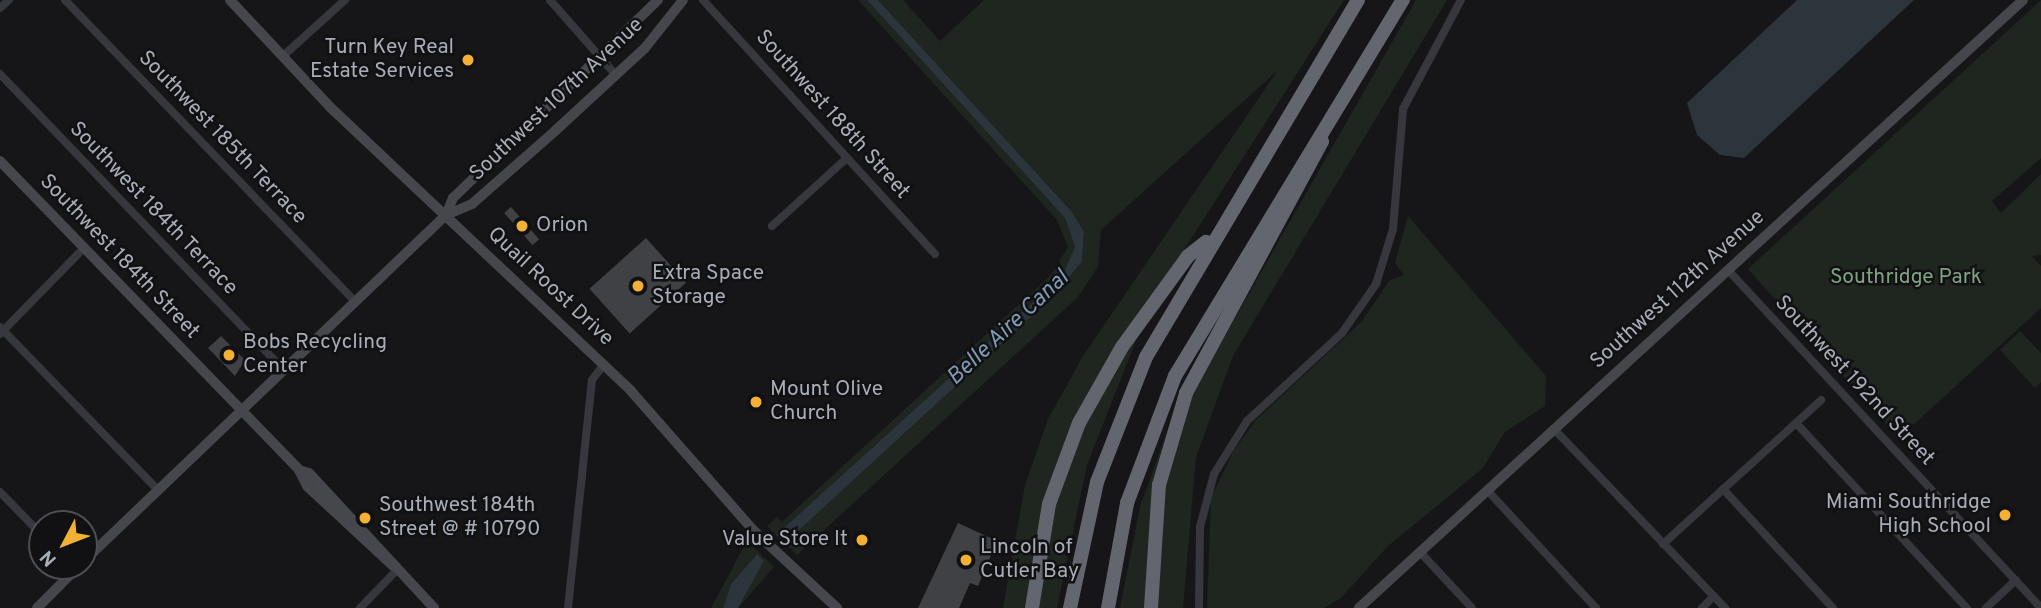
<!DOCTYPE html>
<html>
<head>
<meta charset="utf-8">
<style>
  body { margin:0 }
  #map { position:relative; width:2041px; height:608px; overflow:hidden; background:#161618; font-family:Overpass,sans-serif }
  div>[style] { position:absolute }
  .green>* { inset:0; background:#1e261f }
  .water>* { inset:0; background:#2c353c }
  .building>* { inset:0; background:#404145; transform-origin:0 0 }
  .street>* { height:8px; margin:-4px; padding:0 4px; transform-origin:4px; border-radius:4px; background:#37383d }
  .secondary>* { height:10px; margin:-5px; padding:0 5px; transform-origin:5px; border-radius:5px; background:#45474d }
  .highway>* { height:14px; margin:-7px; padding:0 7px; transform-origin:7px; border-radius:7px; background:#63666e }
  .dots>* { width:19px; height:19px; translate:-50% -50%; box-sizing:border-box; border:4px solid #111113; border-radius:50% }
  span { translate:-50% -50%; white-space:nowrap; text-align:center; line-height:1.15; -webkit-text-stroke:5px #111113; paint-order:stroke }
  .poi-label { font-size:21px; color:#a8adb8 }
  .right { translate:-100% -50%; text-align:right }
  .left { translate:0 -50%; text-align:left }
  .street-label { font-size:21px; color:#a8adb8 }
  .park-label { font-size:21px; color:#7fa381 }
  .water-label { font-size:23px; color:#7f9bb3; font-style:italic }
  .north { position:absolute; left:28px; top:510px; width:70px; height:70px; box-sizing:border-box; background:#111113; border:2px solid #4d4f55; border-radius:50%; rotate:228deg; font-size:19px; font-weight:700; line-height:28px; text-align:center; color:#a8adb8 }
  .north::after { content:''; display:block; margin:auto; width:24px; height:32px; background:#f2b134; clip-path:polygon(50% 0,100% 100%,50% 72%,0 100%) }
</style>
</head>
<body>
<div id="map">
  <div class="green">
    <div style="clip-path:polygon(858px 0,867px 0,1065px 218px,1075px 247px,1062px 276px,776px 535px,767px 526px,777px 517px,782px 522px,1051px 275px,1068px 247px,1057px 220px)"></div>
    <div style="clip-path:polygon(878px 0,903px 0,940px 41px,984px 0,1344px 0,1075px 420px,1028px 608px,1003px 608px,1025px 485px,1048px 419px,1083px 356px,1278px 70px,1101px 230px,1098px 267px,1078px 297px,797px 555px,785px 543px,1047px 302px,1082px 262px,1084px 232px,1072px 212px)"></div>
    <div style="clip-path:polygon(1416px 0,1447px 0,1233px 356px,1196px 457px,1183px 608px,1155px 608px,1164px 481px,1190px 397px)"></div>
    <div style="clip-path:polygon(2041px 0,2041px 158px,1992px 201px,2001px 213px,2041px 174px,2041px 255px,2032px 256px,2041px 266px,2041px 308px,1899px 438px,1748px 269px)"></div>
    <div style="clip-path:polygon(1408px 216px,1546px 376px,1545px 406px,1505px 432px,1482px 469px,1388px 546px,1341px 598px,1324px 608px,1207px 608px,1211px 498px,1234px 450px,1256px 420px,1362px 321px,1390px 280px,1404px 275px,1395px 263px)"></div>
    <div style="clip-path:polygon(2020px 331px,2041px 353px,2041px 382px,2035px 388px,2000px 350px)"></div>
    <div style="clip-path:polygon(1139px 333px,1087px 465px,1057px 608px,1036px 608px,1048px 522px,1094px 399px)"></div>
    <div style="clip-path:polygon(1173px 415px,1148px 608px,1120px 608px,1140px 507px)"></div>
    <div style="clip-path:polygon(747px 541px,774px 567px,738px 608px,764px 561px,757px 554px,731px 584px,723px 608px,711px 608px)"></div>
  </div>
  <div class="water">
    <div style="clip-path:polygon(867px 0,878px 0,1072px 212px,1084px 232px,1082px 262px,1047px 302px,785px 543px,776px 535px,1062px 276px,1075px 247px,1065px 218px)"></div>
    <div style="clip-path:polygon(1797px 0,1914px 0,1744px 158px,1720px 155px,1697px 135px,1687px 103px)"></div>
    <div style="clip-path:polygon(757px 554px,764px 561px,738px 608px,723px 608px,731px 584px)"></div>
  </div>
  <div class="building">
    <div style="left:511px;top:207px;width:43px;height:9px;rotate:49deg"></div>
    <div style="left:646px;top:238px;width:60px;height:76px;rotate:48deg"></div>
    <div style="clip-path:polygon(221px 336px,245px 360px,235px 376px,208px 348px)"></div>
    <div style="clip-path:polygon(958px 523px,997px 541px,978px 586px,970px 583px,959px 608px,918px 608px)"></div>
  </div>
  <div class="street">
    <div style="left:65px;top:0;width:417px;rotate:46.1deg"></div>
    <div style="left:550px;top:0;width:100px;rotate:48.7deg"></div>
    <div style="left:703px;top:0;width:344px;rotate:47.6deg"></div>
    <div style="left:0;top:8px;width:12px;rotate:-42deg"></div>
    <div style="left:283px;top:56px;width:84px;rotate:-42.1deg"></div>
    <div style="left:0;top:74px;width:406px;rotate:46.2deg"></div>
    <div style="left:772px;top:226px;width:101px;rotate:-42.2deg"></div>
    <div style="left:1728px;top:270px;width:461px;rotate:47.2deg"></div>
    <div style="left:0;top:327px;width:224px;rotate:45.9deg"></div>
    <div style="left:0;top:334px;width:120px;rotate:-45.7deg"></div>
    <div style="left:1796px;top:423px;width:252px;rotate:47.3deg"></div>
    <div style="left:1554px;top:429px;width:248px;rotate:46.3deg"></div>
    <div style="left:1723px;top:489px;width:162px;rotate:47.3deg"></div>
    <div style="left:1487px;top:490px;width:161px;rotate:47.3deg"></div>
    <div style="left:0;top:492px;width:60px;rotate:45.7deg"></div>
    <div style="left:1663px;top:544px;width:214px;rotate:-42.3deg"></div>
    <div style="left:1420px;top:552px;width:76px;rotate:47.1deg"></div>
    <div style="left:360px;top:608px;width:53px;rotate:-45.8deg"></div>
    <div style="left:568px;top:608px;width:229px;rotate:-84deg"></div>
    <div style="left:592px;top:380px;width:20px;rotate:-53deg"></div>
    <div style="left:1199px;top:608px;width:81px;rotate:-89.3deg"></div>
    <div style="left:1200px;top:527px;width:55px;rotate:-75.2deg"></div>
    <div style="left:1214px;top:474px;width:62px;rotate:-58.1deg"></div>
    <div style="left:1247px;top:421px;width:129px;rotate:-42.8deg"></div>
    <div style="left:1342px;top:333px;width:60px;rotate:-55.2deg"></div>
    <div style="left:1376px;top:284px;width:58px;rotate:-72.8deg"></div>
    <div style="left:1393px;top:229px;width:120px;rotate:-85.2deg"></div>
    <div style="left:1403px;top:109px;width:123px;rotate:-62deg"></div>
    <div style="left:1702px;top:608px;width:17px;rotate:-45deg"></div>
    <div style="left:1986px;top:608px;width:41px;rotate:-43deg"></div>
  </div>
  <div class="secondary">
    <div style="left:230px;top:0;width:146px;rotate:46.9deg"></div>
    <div style="left:330px;top:107px;width:414px;rotate:43.3deg"></div>
    <div style="left:631px;top:391px;width:185px;rotate:48.7deg"></div>
    <div style="left:753px;top:530px;width:115px;rotate:42.9deg"></div>
    <div style="left:0;top:161px;width:430px;rotate:45.9deg"></div>
    <div style="left:299px;top:470px;width:18px;rotate:63deg"></div>
    <div style="left:307px;top:486px;width:117px;rotate:42.9deg"></div>
    <div style="left:446px;top:215px;width:28px;rotate:-23deg"></div>
    <div style="left:472px;top:204px;width:111px;rotate:-41.3deg"></div>
    <div style="left:555px;top:131px;width:122px;rotate:-42.7deg"></div>
    <div style="left:645px;top:48px;width:61px;rotate:-51.6deg"></div>
    <div style="left:299px;top:470px;width:10px;rotate:17deg"></div>
    <div style="left:309px;top:473px;width:184px;rotate:47.2deg"></div>
    <div style="left:84px;top:561px;width:501px;rotate:-43.71deg"></div>
    <div style="left:446px;top:215px;width:18px;rotate:-68deg"></div>
    <div style="left:453px;top:198px;width:285px;rotate:-44deg"></div>
    <div style="left:37px;top:608px;width:59px;rotate:-45deg"></div>
    <div style="left:1359px;top:608px;width:900px;rotate:-42.48deg"></div>
  </div>
  <div class="highway">
    <div style="left:1032px;top:608px;width:105px;rotate:-80.7deg"></div>
    <div style="left:1049px;top:504px;width:86px;rotate:-69.7deg"></div>
    <div style="left:1079px;top:423px;width:87px;rotate:-60.5deg"></div>
    <div style="left:1122px;top:347px;width:112px;rotate:-54deg"></div>
    <div style="left:1188px;top:256px;width:23px;rotate:-38deg"></div>
    <div style="left:1070px;top:608px;width:129px;rotate:-77.9deg"></div>
    <div style="left:1097px;top:482px;width:134px;rotate:-68.6deg"></div>
    <div style="left:1146px;top:357px;width:415px;rotate:-59.3deg"></div>
    <div style="left:1108px;top:608px;width:107px;rotate:-79.7deg"></div>
    <div style="left:1127px;top:503px;width:136px;rotate:-69.3deg"></div>
    <div style="left:1175px;top:376px;width:440px;rotate:-58.8deg"></div>
    <div style="left:1151px;top:608px;width:123px;rotate:-86.3deg"></div>
    <div style="left:1159px;top:485px;width:96px;rotate:-73.6deg"></div>
    <div style="left:1186px;top:393px;width:286px;rotate:-61.6deg"></div>
  </div>
  <div class="dots">
    <div style="left:468px;top:60px;background:#f2b134"></div>
    <div style="left:522px;top:226px;background:#f2b134"></div>
    <div style="left:638px;top:286px;background:#f2b134"></div>
    <div style="left:229px;top:355px;background:#f2b134"></div>
    <div style="left:756px;top:402px;background:#f2b134"></div>
    <div style="left:2005px;top:515px;background:#f2b134"></div>
    <div style="left:365px;top:518px;background:#f2b134"></div>
    <div style="left:862px;top:540px;background:#f2b134"></div>
    <div style="left:966px;top:560px;background:#f2b134"></div>
  </div>
  <div class="poi-label">
    <span class="right" style="left:454px;top:60px">Turn Key Real<br>Estate Services</span>
    <span class="left" style="left:536px;top:226px">Orion</span>
    <span class="left" style="left:652px;top:286px">Extra Space<br>Storage</span>
    <span class="left" style="left:243px;top:355px">Bobs Recycling<br>Center</span>
    <span class="left" style="left:770px;top:402px">Mount Olive<br>Church</span>
    <span class="right" style="left:1991px;top:515px">Miami Southridge<br>High School</span>
    <span class="left" style="left:379px;top:518px">Southwest 184th<br>Street @ # 10790</span>
    <span class="right" style="left:848px;top:540px">Value Store It</span>
    <span class="left" style="left:980px;top:560px">Lincoln of<br>Cutler Bay</span>
  </div>
  <div class="street-label">
    <span style="left:557px;top:100px;rotate:-43deg">Southwest 107th Avenue</span>
    <span style="left:832px;top:115px;rotate:48deg">Southwest 188th Street</span>
    <span style="left:222px;top:138px;rotate:46deg">Southwest 185th Terrace</span>
    <span style="left:153px;top:209px;rotate:46deg">Southwest 184th Terrace</span>
    <span style="left:119px;top:257px;rotate:46deg">Southwest 184th Street</span>
    <span style="left:550px;top:287px;rotate:43deg">Quail Roost Drive</span>
    <span style="left:1678px;top:290px;rotate:-42deg">Southwest 112th Avenue</span>
    <span style="left:1854px;top:381px;rotate:47deg">Southwest 192nd Street</span>
  </div>
  <div class="park-label">
    <span style="left:1906px;top:278px">Southridge Park</span>
  </div>
  <div class="water-label">
    <span style="left:1009px;top:329px;rotate:-43deg">Belle Aire Canal</span>
  </div>
  <div class="north">N</div>
</div>
</body>
</html>
